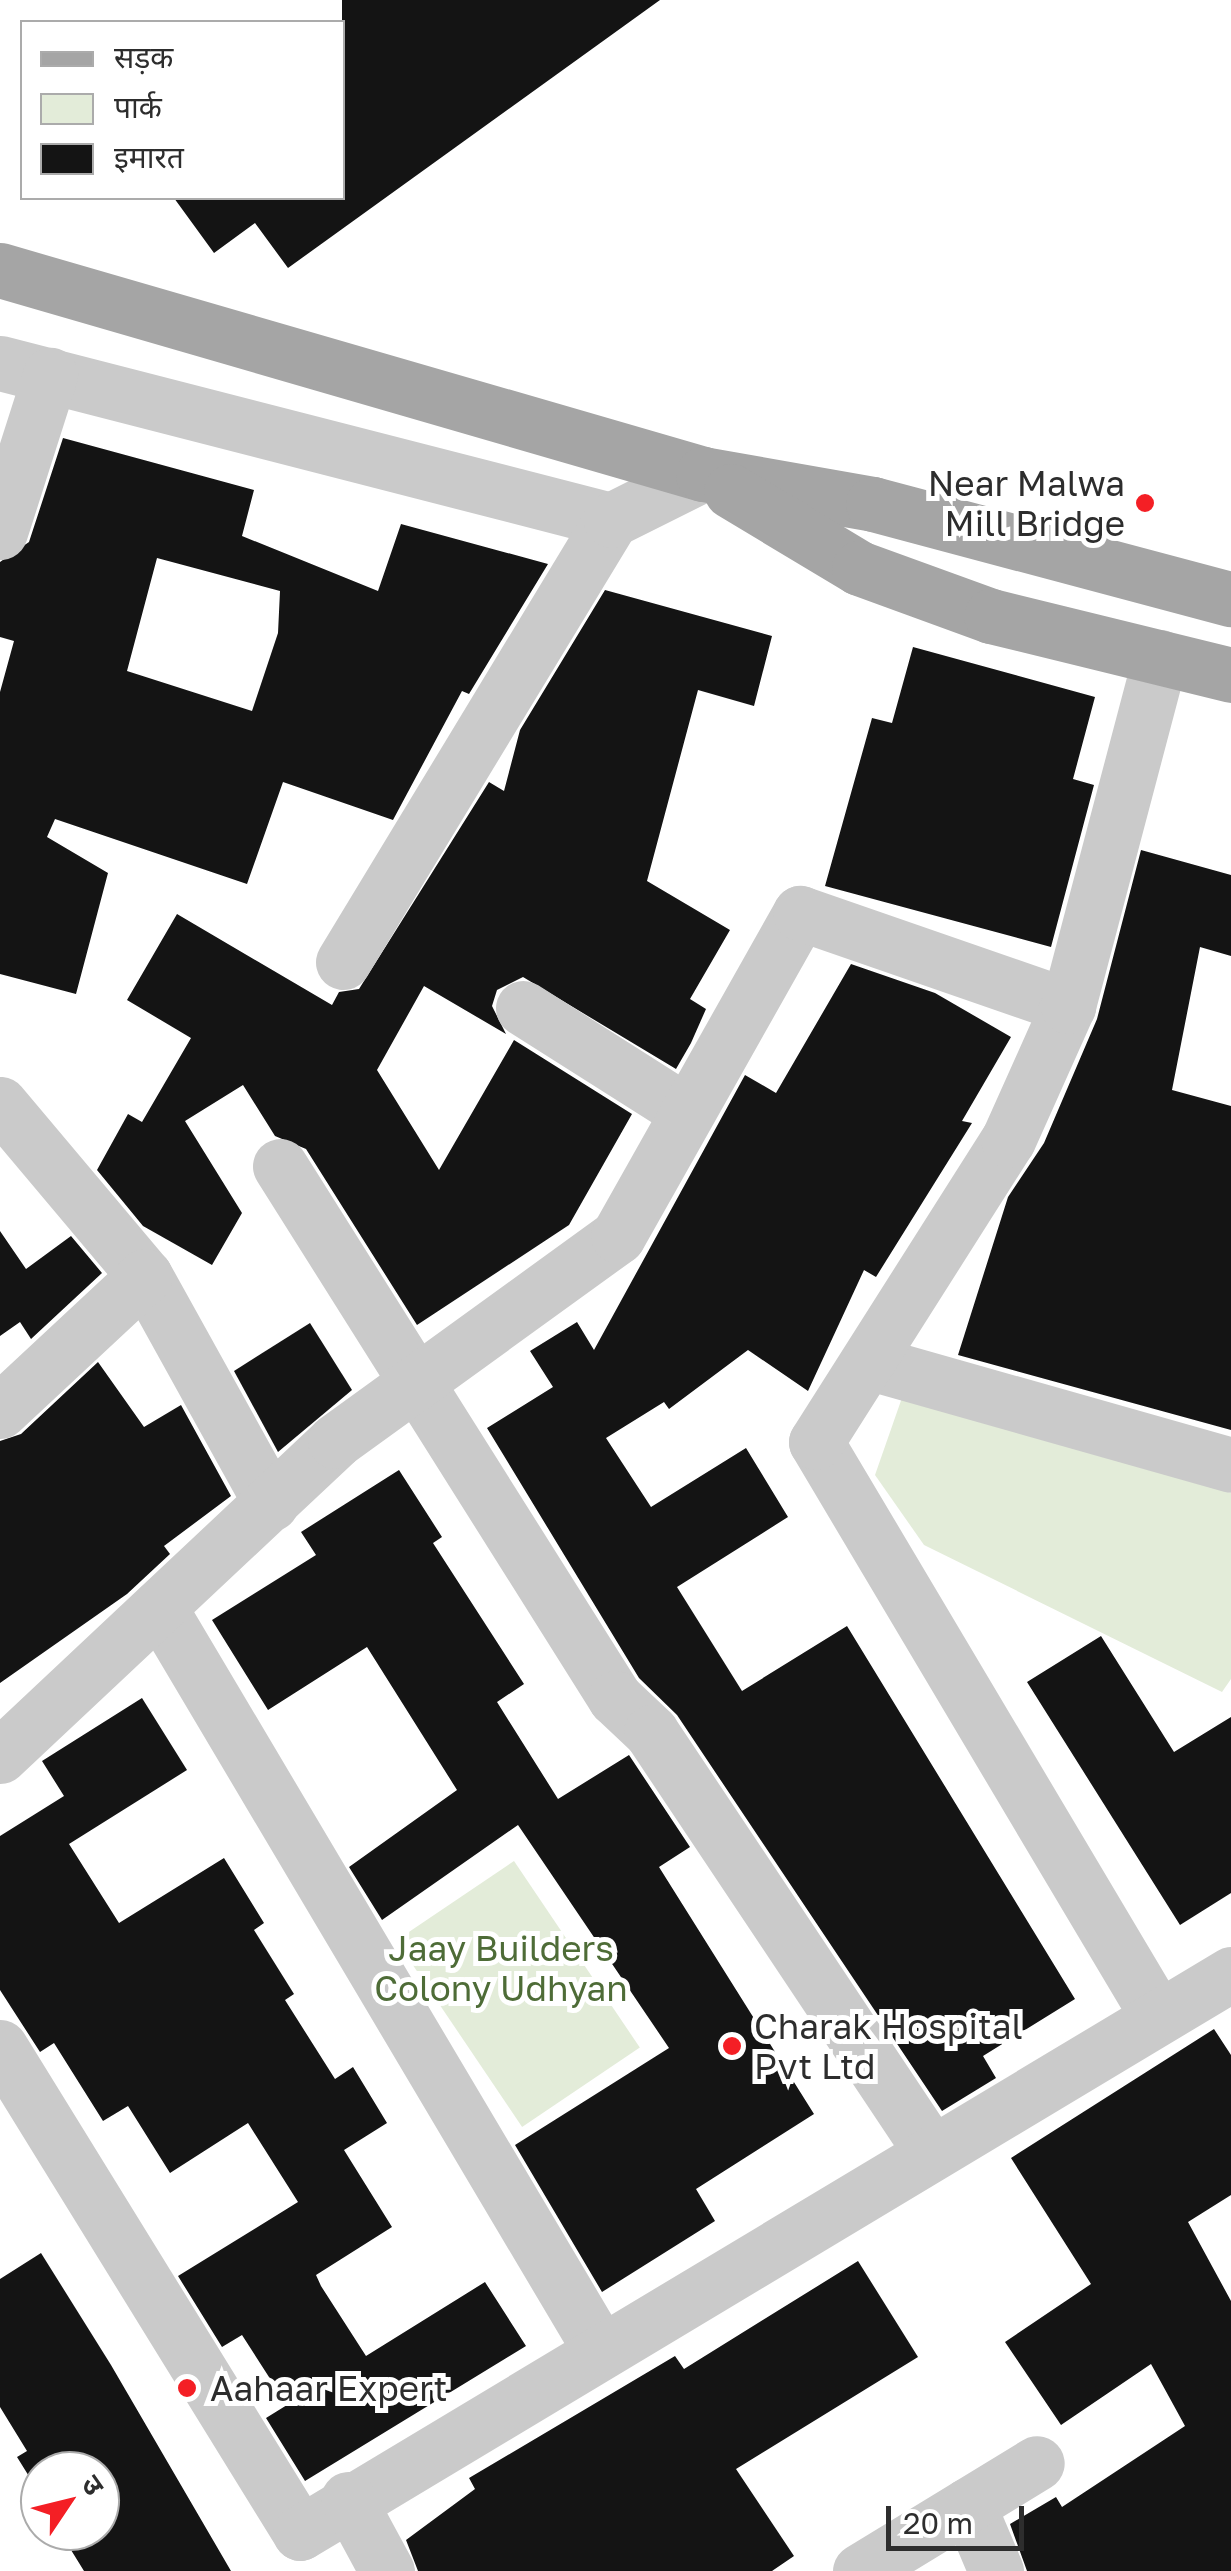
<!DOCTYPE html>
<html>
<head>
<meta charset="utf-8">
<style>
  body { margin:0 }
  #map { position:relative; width:1231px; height:2571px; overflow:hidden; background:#fff; font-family:"Golos Text","Noto Sans Devanagari",sans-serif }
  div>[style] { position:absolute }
  .green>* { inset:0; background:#e3ecd9; transform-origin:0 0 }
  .building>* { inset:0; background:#141414 }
  .minor>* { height:55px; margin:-27.5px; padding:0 27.5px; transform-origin:27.5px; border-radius:27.5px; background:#cacaca }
  .major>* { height:55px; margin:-27.5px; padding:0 27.5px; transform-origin:27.5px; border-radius:27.5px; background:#a5a5a5 }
  .dots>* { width:28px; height:28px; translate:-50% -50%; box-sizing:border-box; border:5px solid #fff; border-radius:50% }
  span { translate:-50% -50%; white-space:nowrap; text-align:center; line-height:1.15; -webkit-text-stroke:10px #fff; paint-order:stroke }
  .poi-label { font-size:35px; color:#2d2d2d }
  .right { translate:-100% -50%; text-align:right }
  .left { translate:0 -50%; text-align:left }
  .park-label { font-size:35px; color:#4e6c37 }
  .legend { position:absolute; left:20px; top:20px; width:325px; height:180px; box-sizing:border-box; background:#fff; border:2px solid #ababab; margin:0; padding:12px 18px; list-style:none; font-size:30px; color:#2d2d2d }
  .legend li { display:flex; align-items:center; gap:20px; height:50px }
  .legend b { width:50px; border:2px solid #ababab }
  .north { position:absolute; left:20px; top:2451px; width:100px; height:100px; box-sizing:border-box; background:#fff; border:2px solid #ababab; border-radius:50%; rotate:55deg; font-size:28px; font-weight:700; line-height:40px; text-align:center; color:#2d2d2d }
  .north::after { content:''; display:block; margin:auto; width:35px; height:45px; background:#f41f25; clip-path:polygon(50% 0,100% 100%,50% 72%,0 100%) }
  .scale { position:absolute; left:886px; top:2506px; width:138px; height:45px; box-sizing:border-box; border:5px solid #2d2d2d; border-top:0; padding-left:12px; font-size:30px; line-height:35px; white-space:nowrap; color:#2d2d2d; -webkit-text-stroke:8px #fff; paint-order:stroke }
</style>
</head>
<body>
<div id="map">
  <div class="green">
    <div style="clip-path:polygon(904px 1392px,1231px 1493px,1231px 1679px,1222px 1692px,924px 1545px,875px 1475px)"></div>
    <div style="left:514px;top:1861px;width:225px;height:142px;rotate:56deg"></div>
  </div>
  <div class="building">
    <div style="clip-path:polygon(342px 0,660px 0,288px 268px,255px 223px,214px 253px,174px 198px,342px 198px)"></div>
    <div style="clip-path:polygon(evenodd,63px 438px,254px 490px,242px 536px,378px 591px,401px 524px,548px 564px,469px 694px,462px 691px,393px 820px,283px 782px,247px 884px,55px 819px,47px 837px,108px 873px,76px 994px,0 974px,0 692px,14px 641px,0 637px,0 562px,29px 542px,63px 438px,157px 558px,280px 591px,278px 633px,252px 711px,127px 671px,157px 558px)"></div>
    <div style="clip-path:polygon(605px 590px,772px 636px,754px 706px,698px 690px,647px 881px,730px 930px,690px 999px,706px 1009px,691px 1043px,676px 1069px,523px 977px,497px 990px,492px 1006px,506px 1034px,424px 986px,377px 1070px,439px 1170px,514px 1040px,632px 1114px,569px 1225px,417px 1325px,306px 1149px,275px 1136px,243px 1085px,185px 1121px,242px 1213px,212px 1265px,143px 1226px,97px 1170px,128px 1114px,142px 1122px,191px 1038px,127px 1000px,177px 914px,332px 1005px,339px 992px,359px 989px,489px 782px,504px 791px,520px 730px)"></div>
    <div style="clip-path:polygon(913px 647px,1095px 697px,1073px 779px,1094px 785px,1051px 947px,825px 886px,872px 718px,892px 723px)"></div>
    <div style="clip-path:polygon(1141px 850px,1231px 875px,1231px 956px,1200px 947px,1172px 1090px,1231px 1106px,1231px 1430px,958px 1355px,1008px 1197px,1044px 1143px,1097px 1019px)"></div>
    <div style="clip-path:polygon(851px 964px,935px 993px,1011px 1037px,962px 1121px,972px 1123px,876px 1277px,864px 1270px,808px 1391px,748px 1350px,669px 1409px,664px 1402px,606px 1438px,651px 1507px,746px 1448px,788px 1517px,677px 1587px,742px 1691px,847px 1626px,1075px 1999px,983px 2056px,996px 2078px,942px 2111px,677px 1715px,639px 1678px,487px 1428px,553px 1387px,530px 1351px,577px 1322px,594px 1350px,745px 1075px,776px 1093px)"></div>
    <div style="clip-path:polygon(0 1231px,26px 1269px,71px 1236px,102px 1273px,31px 1339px,20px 1322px,0 1336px)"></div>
    <div style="clip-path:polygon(310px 1323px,352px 1390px,278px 1452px,234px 1371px)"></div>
    <div style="clip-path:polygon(98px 1362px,144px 1427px,181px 1405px,231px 1496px,164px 1546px,170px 1554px,127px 1594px,0 1683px,0 1441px,21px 1434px)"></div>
    <div style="clip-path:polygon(399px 1470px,442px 1537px,433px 1543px,524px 1684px,497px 1702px,558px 1799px,629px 1755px,690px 1847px,659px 1867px,814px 2114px,696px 2189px,715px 2221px,602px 2292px,515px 2145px,669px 2048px,518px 1825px,382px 1920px,349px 1867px,457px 1790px,367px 1647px,268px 1710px,212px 1620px,316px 1555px,301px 1532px)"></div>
    <div style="clip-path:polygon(1101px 1636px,1174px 1752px,1231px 1717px,1231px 1893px,1180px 1925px,1027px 1682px)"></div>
    <div style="clip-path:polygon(142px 1698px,187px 1770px,69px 1844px,119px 1923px,224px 1858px,264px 1923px,254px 1930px,294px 1994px,285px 2000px,335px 2079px,353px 2067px,387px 2123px,344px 2150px,392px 2227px,316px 2275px,321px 2286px,366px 2356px,485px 2282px,526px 2346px,305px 2481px,266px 2418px,287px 2405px,242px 2335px,222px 2347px,178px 2276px,298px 2202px,248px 2123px,170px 2173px,128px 2106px,103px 2121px,54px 2043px,40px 2052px,0 1990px,0 1836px,64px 1796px,42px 1761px)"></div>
    <div style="clip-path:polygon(1214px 2029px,1231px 2055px,1231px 2195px,1188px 2222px,1231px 2301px,1231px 2571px,1027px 2571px,1010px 2524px,1056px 2497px,1062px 2507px,1185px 2426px,1151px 2364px,1061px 2425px,1005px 2342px,1091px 2284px,1011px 2158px)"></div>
    <div style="clip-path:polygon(41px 2253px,111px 2365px,231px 2571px,84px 2571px,63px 2537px,63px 2531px,100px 2531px,100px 2471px,40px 2471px,40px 2494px,17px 2457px,27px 2451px,0 2407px,0 2279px)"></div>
    <div style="clip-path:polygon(858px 2261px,918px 2357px,736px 2469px,794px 2556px,772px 2571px,418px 2571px,406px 2540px,475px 2489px,469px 2478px,675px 2356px,684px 2369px)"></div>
  </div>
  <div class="minor">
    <div style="left:0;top:363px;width:631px;rotate:14.41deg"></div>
    <div style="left:0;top:532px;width:165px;rotate:-72.3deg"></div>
    <div style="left:343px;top:962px;width:517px;rotate:-58.77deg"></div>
    <div style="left:611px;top:520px;width:103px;rotate:-26.6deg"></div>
    <div style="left:523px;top:1008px;width:192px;rotate:32.4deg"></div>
    <div style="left:0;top:1104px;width:225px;rotate:49.9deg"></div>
    <div style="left:145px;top:1276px;width:260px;rotate:61deg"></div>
    <div style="left:280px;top:1166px;width:629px;rotate:57.8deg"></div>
    <div style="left:615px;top:1698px;width:50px;rotate:43.4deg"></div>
    <div style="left:651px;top:1732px;width:503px;rotate:56.28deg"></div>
    <div style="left:871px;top:1363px;width:374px;rotate:15.8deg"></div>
    <div style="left:0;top:1411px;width:198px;rotate:-43deg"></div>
    <div style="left:159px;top:1607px;width:862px;rotate:59.3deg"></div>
    <div style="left:0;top:1756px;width:460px;rotate:-43.2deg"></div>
    <div style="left:335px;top:1441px;width:349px;rotate:-35.9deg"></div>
    <div style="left:618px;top:1236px;width:371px;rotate:-60.6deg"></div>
    <div style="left:800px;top:913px;width:284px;rotate:19.1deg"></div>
    <div style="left:1158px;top:2017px;width:669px;rotate:-120.74deg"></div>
    <div style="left:816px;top:1442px;width:358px;rotate:-57.6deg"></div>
    <div style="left:1008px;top:1140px;width:147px;rotate:-65.9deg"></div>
    <div style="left:1068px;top:1006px;width:361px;rotate:-75.2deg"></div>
    <div style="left:0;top:2047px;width:571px;rotate:58.31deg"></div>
    <div style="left:300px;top:2533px;width:1086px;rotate:-30.98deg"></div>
    <div style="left:348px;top:2499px;width:82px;rotate:61.6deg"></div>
    <div style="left:968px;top:2505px;width:72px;rotate:67deg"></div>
    <div style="left:860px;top:2571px;width:207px;rotate:-31.4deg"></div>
  </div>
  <div class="major">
    <div style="left:0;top:270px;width:732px;rotate:16.18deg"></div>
    <div style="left:703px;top:474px;width:173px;rotate:10deg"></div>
    <div style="left:873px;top:504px;width:370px;rotate:14.9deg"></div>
    <div style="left:731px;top:491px;width:149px;rotate:31deg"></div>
    <div style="left:859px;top:568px;width:140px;rotate:20deg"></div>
    <div style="left:991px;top:616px;width:247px;rotate:13.8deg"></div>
  </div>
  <div class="dots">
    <div style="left:1145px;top:503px;background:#f41f25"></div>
    <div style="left:732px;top:2046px;background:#f41f25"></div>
    <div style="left:187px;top:2388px;background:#f41f25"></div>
  </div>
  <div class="poi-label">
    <span class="right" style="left:1125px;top:503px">Near Malwa<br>Mill Bridge</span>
    <span class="left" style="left:754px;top:2046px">Charak Hospital<br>Pvt Ltd</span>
    <span class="left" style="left:210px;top:2388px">Aahaar Expert</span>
  </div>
  <div class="park-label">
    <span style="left:501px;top:1968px">Jaay Builders<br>Colony Udhyan</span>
  </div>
  <ul class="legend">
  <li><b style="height:12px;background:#a5a5a5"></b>सड़क</li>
  <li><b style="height:28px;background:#e3ecd9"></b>पार्क</li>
  <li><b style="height:28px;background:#141414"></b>इमारत</li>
  </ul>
  <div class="north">उ</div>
  <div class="scale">20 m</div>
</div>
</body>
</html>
